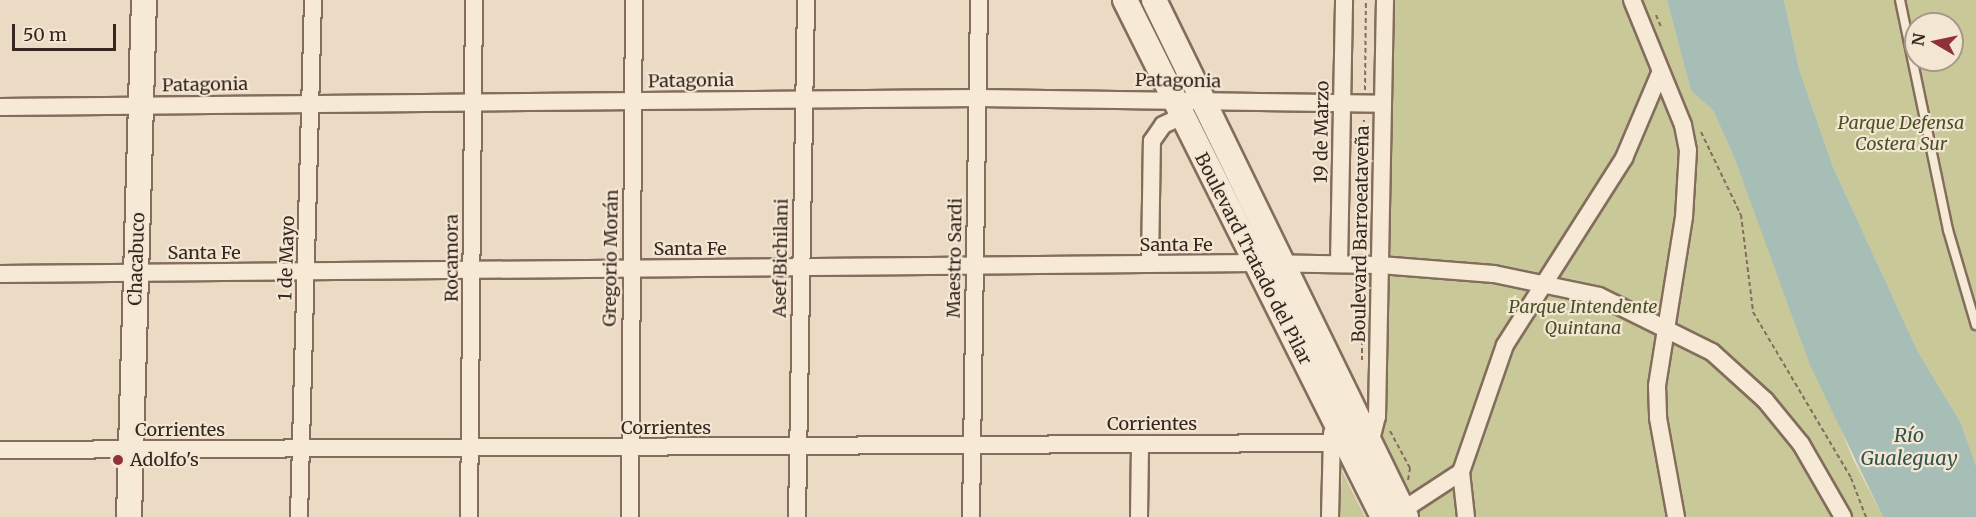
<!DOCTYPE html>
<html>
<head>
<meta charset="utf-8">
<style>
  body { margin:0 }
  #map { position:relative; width:1976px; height:517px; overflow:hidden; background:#ebdbc4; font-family:Merriweather,serif }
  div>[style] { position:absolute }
  .green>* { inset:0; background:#c8c899 }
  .water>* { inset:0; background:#a6beb5 }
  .path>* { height:2px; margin-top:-1px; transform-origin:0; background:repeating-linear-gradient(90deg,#846d5c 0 4.5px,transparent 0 7.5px) }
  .roads { filter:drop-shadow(2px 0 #846d5c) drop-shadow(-2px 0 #846d5c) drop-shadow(0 2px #846d5c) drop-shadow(0 -2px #846d5c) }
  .lane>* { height:8px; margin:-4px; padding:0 4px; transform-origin:4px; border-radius:4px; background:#f6ead7 }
  .street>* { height:16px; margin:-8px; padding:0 8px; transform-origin:8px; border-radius:8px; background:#f6ead7 }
  .secondary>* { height:24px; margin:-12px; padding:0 12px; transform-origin:12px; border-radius:12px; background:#f6ead7 }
  .dots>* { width:16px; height:16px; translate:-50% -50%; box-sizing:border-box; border:3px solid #f3e6d3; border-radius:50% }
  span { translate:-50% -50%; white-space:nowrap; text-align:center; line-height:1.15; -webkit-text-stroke:4.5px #f3e6d3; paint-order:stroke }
  .street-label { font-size:18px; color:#35271f }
  .park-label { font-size:18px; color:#4a5027; font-style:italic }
  .poi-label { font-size:18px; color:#35271f }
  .left { translate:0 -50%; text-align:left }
  .water-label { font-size:20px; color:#2f544e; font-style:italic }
  .north { position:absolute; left:1904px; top:12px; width:60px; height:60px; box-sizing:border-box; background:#f3e6d3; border:2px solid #a79a8b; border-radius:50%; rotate:279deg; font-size:16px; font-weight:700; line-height:24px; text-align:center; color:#35271f }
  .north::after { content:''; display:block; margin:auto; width:21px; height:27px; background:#8f303b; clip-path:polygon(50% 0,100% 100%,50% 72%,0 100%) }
  .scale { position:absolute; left:12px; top:24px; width:104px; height:27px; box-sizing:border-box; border:3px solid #35271f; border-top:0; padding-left:8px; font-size:18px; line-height:21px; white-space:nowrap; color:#35271f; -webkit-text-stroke:4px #f3e6d3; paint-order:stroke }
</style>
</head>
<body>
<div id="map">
  <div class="green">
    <div style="clip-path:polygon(1394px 0,1667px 0,1691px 91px,1713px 110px,1736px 162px,1852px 457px,1883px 517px,1414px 517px,1378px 445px)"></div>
    <div style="clip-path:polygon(evenodd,1784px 0,1976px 0,1976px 466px,1961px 423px,1918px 352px,1833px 167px,1799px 69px,1784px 0,1916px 24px,1952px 24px,1952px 60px,1916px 60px,1916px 24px)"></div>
    <div style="clip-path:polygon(1342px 471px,1365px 517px,1340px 517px)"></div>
  </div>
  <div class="water">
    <div style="clip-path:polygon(1667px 0,1784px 0,1799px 69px,1833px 167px,1918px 352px,1961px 423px,1976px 466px,1976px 517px,1883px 517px,1810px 365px,1736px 162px,1713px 110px,1691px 91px)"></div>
  </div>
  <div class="path">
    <div style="left:1656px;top:15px;width:15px;rotate:67deg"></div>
    <div style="left:1365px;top:90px;width:90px;rotate:-89.4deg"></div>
    <div style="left:1701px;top:132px;width:92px;rotate:64.3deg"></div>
    <div style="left:1741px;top:215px;width:98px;rotate:82.9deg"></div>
    <div style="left:1753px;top:312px;width:193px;rotate:59.4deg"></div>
    <div style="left:1851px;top:478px;width:42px;rotate:69deg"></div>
    <div style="left:1363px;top:249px;width:129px;rotate:-89.6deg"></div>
    <div style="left:1362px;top:360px;width:81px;rotate:-90deg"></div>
    <div style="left:1390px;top:431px;width:42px;rotate:61.6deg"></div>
    <div style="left:1410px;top:468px;width:13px;rotate:99deg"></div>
  </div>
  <div class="roads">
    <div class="lane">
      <div style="left:1900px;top:0;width:235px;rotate:78.2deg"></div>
      <div style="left:1948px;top:230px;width:99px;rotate:73.6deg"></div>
    </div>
    <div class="street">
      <div style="left:1632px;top:0;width:135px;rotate:67.8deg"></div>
      <div style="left:1683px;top:125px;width:25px;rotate:79deg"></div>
      <div style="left:1688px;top:150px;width:67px;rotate:93.4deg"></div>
      <div style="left:1684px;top:217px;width:171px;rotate:99.1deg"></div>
      <div style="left:1657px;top:386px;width:32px;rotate:88deg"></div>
      <div style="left:1658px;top:418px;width:101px;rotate:79.7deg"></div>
      <div style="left:0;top:107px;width:978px;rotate:-0.53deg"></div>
      <div style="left:978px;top:98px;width:405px;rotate:0.8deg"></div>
      <div style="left:1150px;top:264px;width:123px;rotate:-89.1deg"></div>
      <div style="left:1152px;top:141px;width:19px;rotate:-55deg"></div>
      <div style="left:1163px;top:125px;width:21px;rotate:-25deg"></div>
      <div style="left:1339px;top:264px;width:264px;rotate:-88.9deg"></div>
      <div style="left:0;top:274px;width:1255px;rotate:-0.5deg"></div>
      <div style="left:1255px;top:263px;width:125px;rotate:0.9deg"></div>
      <div style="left:1380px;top:265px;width:114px;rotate:4.5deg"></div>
      <div style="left:1494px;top:274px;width:107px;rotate:11.8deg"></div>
      <div style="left:1599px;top:296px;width:126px;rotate:26.4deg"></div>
      <div style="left:1712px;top:352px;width:72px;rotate:42.2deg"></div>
      <div style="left:1765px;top:400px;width:57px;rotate:50.7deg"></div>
      <div style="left:1801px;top:444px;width:84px;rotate:60.1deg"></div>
      <div style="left:1369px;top:448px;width:32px;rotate:-76deg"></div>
      <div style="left:1377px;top:417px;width:417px;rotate:-88.9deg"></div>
      <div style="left:0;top:450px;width:1332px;rotate:-0.3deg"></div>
      <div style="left:1461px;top:472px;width:45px;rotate:83.7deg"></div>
      <div style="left:1403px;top:510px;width:69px;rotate:-33.2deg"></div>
      <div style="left:1461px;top:472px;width:134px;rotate:-70.9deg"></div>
      <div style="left:1505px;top:345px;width:222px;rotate:-57.5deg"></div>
      <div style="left:1624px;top:158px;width:92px;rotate:-67deg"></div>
      <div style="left:299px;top:517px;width:517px;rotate:-88.45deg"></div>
      <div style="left:469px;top:517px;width:517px;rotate:-89.45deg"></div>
      <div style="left:630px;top:517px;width:517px;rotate:-89.56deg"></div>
      <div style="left:797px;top:517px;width:517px;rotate:-89deg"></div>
      <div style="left:971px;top:517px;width:517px;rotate:-89.11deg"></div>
      <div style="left:1139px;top:517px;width:73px;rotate:-89.2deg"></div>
      <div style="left:1330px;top:517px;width:84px;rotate:-88.6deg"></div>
    </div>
    <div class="secondary">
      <div style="left:1125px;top:0;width:578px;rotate:63.48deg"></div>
      <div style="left:1154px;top:0;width:575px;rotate:64.01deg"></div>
      <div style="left:129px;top:517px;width:517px;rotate:-88.34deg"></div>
    </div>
  </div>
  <div class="dots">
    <div style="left:118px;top:460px;background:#8f303b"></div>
  </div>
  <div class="street-label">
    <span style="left:691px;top:81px;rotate:-1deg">Patagonia</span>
    <span style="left:1178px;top:81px;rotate:1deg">Patagonia</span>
    <span style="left:205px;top:85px;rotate:-1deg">Patagonia</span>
    <span style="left:1322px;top:132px;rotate:-89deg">19 de Marzo</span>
    <span style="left:1361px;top:234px;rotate:-89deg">Boulevard Barroeataveña</span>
    <span style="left:1176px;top:245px">Santa Fe</span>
    <span style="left:690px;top:249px">Santa Fe</span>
    <span style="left:204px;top:253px">Santa Fe</span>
    <span style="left:287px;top:258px;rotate:-88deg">1 de Mayo</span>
    <span style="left:452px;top:258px;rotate:-90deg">Rocamora</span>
    <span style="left:611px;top:258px;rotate:-89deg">Gregorio Morán</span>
    <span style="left:781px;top:258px;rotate:-89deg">Asef Bichilani</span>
    <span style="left:955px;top:258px;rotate:-89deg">Maestro Sardi</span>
    <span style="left:137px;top:259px;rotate:-88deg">Chacabuco</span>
    <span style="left:1253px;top:259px;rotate:63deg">Boulevard Tratado del Pilar</span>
    <span style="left:1152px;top:424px">Corrientes</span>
    <span style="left:666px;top:428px">Corrientes</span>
    <span style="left:180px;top:430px">Corrientes</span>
  </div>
  <div class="park-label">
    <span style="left:1901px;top:134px">Parque Defensa<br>Costera Sur</span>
    <span style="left:1583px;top:318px">Parque Intendente<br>Quintana</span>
  </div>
  <div class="poi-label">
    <span class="left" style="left:130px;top:460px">Adolfo's</span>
  </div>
  <div class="water-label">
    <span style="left:1909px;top:446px">Río<br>Gualeguay</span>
  </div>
  <div class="north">N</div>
  <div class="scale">50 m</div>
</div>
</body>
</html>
